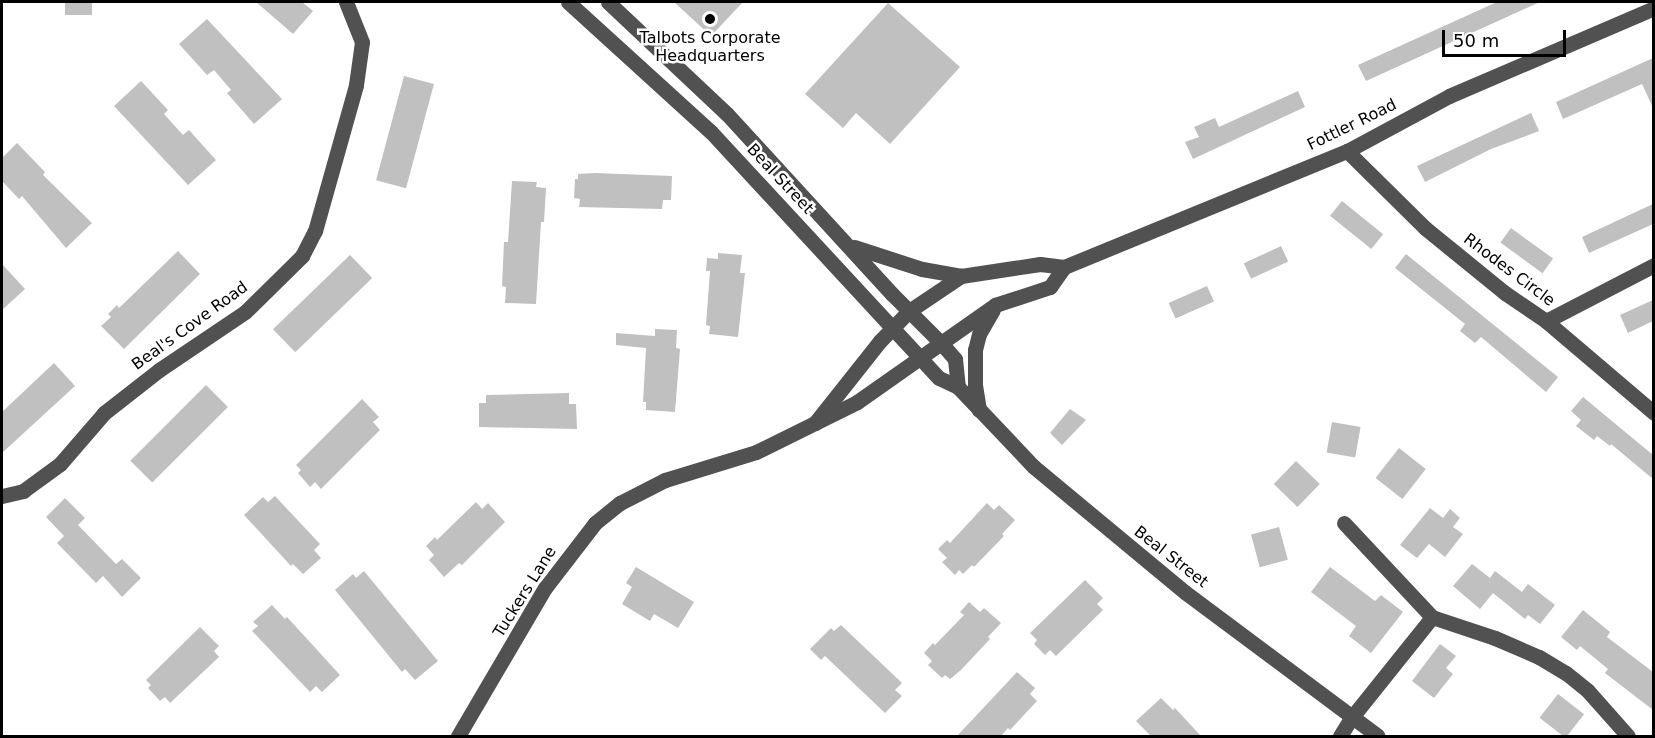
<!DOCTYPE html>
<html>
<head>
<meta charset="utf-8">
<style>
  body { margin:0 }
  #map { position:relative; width:1655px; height:738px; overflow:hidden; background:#fff; font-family:"DejaVu Sans",sans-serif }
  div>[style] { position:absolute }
  .building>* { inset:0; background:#c0c0c0; transform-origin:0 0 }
  .minor>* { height:15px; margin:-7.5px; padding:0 7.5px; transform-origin:7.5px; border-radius:7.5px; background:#515151 }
  .dots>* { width:16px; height:16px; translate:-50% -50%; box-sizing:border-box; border:3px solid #fff; border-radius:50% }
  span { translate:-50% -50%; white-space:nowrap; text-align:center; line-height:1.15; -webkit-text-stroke:5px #fff; paint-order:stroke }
  .poi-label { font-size:16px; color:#000 }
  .street-label { font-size:16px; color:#000 }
  .frame { position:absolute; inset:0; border:3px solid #000; pointer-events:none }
  .scale { position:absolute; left:1442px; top:30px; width:124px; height:27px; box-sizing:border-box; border:3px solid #000; border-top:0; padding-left:8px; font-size:18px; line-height:21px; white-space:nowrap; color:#000; -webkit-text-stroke:4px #fff; paint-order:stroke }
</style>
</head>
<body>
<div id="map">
  <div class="building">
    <div style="left:65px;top:2px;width:27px;height:13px"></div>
    <div style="clip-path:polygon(256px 2px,302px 2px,313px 11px,293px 34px)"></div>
    <div style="clip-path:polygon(674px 2px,743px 2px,711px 36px)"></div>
    <div style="clip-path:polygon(1497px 2px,1540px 2px,1366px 81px,1358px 65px)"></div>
    <div style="clip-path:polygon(888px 3px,960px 67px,890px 144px,856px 113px,843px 128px,805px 94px)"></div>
    <div style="clip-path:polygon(207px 19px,282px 99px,254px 124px,227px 93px,231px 90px,214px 70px,207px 75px,179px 44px)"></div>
    <div style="clip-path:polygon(1653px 58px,1653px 108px,1642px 84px,1563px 119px,1556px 102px)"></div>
    <div style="left:404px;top:76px;width:31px;height:108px;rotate:15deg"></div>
    <div style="clip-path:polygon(141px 81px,168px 110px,164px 114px,183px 135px,189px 130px,216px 160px,188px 185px,114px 106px)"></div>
    <div style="clip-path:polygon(1298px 91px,1305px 107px,1193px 159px,1185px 142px,1199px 137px,1194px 127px,1215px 118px,1219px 127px)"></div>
    <div style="clip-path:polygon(1531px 113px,1539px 131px,1491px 149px,1425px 182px,1417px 166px)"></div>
    <div style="clip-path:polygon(17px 143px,45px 172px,43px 175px,92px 223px,66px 248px,22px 196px,19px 199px,2px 181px,2px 158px)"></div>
    <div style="clip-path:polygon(595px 173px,672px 176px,671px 200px,663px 200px,662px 209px,579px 207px,580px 199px,574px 198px,575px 179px,578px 179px,578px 174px)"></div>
    <div style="clip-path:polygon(512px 181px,537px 182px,536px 187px,546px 188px,544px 222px,541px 222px,536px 304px,505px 303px,506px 287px,502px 286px,504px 242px,508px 242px)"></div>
    <div style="left:1342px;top:201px;width:53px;height:19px;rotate:39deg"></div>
    <div style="clip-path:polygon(1653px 204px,1653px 224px,1589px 253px,1582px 237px)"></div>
    <div style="left:1511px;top:228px;width:52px;height:18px;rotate:36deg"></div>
    <div style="left:1281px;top:246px;width:17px;height:41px;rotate:65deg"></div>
    <div style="clip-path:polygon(178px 251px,200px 274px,124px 349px,101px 326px,111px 317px,108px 314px,117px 305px,119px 308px)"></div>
    <div style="clip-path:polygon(718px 253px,742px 255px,740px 273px,745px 273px,738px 337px,709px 334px,710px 326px,706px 325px,710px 271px,706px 271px,707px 258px,718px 259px)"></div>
    <div style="clip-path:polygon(1406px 254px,1558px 377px,1546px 392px,1481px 337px,1475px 343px,1460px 331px,1465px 324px,1395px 268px)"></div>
    <div style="left:350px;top:255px;width:32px;height:107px;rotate:46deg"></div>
    <div style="clip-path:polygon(2px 264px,25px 289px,2px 310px)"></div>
    <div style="left:1207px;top:286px;width:17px;height:42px;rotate:66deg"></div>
    <div style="clip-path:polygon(1653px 300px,1653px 321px,1628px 333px,1620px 315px)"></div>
    <div style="clip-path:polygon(655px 329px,677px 330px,676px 348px,680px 349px,675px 412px,646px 410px,646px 402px,643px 402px,646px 348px,616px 345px,616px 333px,655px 336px)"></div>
    <div style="clip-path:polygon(54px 363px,75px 386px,2px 453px,2px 412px)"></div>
    <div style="left:206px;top:385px;width:31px;height:107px;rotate:45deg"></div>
    <div style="clip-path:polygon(569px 393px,569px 404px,576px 404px,577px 429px,479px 427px,479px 403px,486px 403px,486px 395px)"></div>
    <div style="clip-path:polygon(1583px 397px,1653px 455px,1653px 479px,1611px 444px,1610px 446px,1597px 436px,1594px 440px,1576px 426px,1581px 420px,1571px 411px)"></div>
    <div style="clip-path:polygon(362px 399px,379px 417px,373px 422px,380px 430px,321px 489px,315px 482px,310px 487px,298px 473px,301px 470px,296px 465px)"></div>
    <div style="clip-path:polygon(1070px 409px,1086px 420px,1062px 445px,1050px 433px)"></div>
    <div style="left:1332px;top:422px;width:29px;height:31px;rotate:10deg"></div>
    <div style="left:1399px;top:448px;width:34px;height:38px;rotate:38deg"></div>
    <div style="left:1296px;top:461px;width:33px;height:32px;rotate:44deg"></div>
    <div style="clip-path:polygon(275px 496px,320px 544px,314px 550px,321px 558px,303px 574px,293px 564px,291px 566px,244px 515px,263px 497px,268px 502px)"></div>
    <div style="clip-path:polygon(65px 498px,85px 518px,78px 525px,116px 564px,122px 559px,141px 578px,122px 597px,103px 576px,96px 583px,57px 543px,64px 536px,46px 517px)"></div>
    <div style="clip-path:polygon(476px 502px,482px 509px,488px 503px,505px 522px,462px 565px,459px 563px,444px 577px,429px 560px,434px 555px,426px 546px,435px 537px,437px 540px)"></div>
    <div style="clip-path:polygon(987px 503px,994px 510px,999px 505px,1015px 520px,1002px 534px,1004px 536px,974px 567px,972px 565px,963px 574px,959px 570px,955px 575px,942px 562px,947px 558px,938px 549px,947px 540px,950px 543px)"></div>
    <div style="clip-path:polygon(1430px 508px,1443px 518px,1450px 509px,1460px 518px,1453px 527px,1463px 534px,1445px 557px,1429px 544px,1417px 558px,1400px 545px)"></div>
    <div style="left:1279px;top:527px;width:34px;height:29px;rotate:75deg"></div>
    <div style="clip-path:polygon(1472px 564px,1490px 578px,1495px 571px,1522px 592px,1528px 584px,1555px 605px,1540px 624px,1528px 615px,1525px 619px,1493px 593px,1480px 609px,1453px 586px)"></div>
    <div style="clip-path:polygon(636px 567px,694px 602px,678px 628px,654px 614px,650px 621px,622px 604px,632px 587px,626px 583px)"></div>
    <div style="clip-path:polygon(1330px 567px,1375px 601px,1381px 595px,1403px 612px,1371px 653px,1349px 636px,1356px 626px,1311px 592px)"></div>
    <div style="clip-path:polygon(364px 571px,438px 661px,415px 680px,405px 669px,402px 672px,335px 590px,353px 574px,356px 578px)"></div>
    <div style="clip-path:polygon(1085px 580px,1103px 598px,1097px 604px,1103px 610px,1056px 656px,1050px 650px,1045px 655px,1034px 644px,1037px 640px,1030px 633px)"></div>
    <div style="clip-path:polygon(969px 602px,980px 612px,984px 608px,1001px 623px,988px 637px,990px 639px,961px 670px,950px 679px,945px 675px,942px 678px,928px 665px,932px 661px,924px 653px,933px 643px,935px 645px,964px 615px,960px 612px)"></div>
    <div style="clip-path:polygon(272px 605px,285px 619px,287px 617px,340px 675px,322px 692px,316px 686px,310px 692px,252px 631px,258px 626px,253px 622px)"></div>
    <div style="clip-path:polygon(1583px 610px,1610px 632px,1607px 637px,1653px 672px,1653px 710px,1605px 673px,1608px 669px,1580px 646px,1577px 650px,1561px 637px)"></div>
    <div style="clip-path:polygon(841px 625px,902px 683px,895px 690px,902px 696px,885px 713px,825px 656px,821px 660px,810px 649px,831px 628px,834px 631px)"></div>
    <div style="clip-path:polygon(200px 627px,219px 646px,214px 651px,219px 657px,170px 703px,165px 697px,160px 701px,148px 688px,151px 685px,146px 680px)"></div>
    <div style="clip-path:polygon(1440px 644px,1456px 656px,1446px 668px,1453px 674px,1434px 698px,1412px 681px)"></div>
    <div style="clip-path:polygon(1017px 672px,1035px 688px,1030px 694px,1037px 701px,1010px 730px,1008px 728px,1001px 736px,957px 736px)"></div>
    <div style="left:1558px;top:694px;width:33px;height:30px;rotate:38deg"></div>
    <div style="clip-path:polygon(1161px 698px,1173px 710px,1175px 708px,1201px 736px,1151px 736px,1136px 721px)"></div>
  </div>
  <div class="minor">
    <div style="left:568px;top:2px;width:193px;rotate:42.3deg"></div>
    <div style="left:711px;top:132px;width:335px;rotate:47.2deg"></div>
    <div style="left:939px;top:378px;width:21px;rotate:25deg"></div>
    <div style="left:958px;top:387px;width:110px;rotate:46.5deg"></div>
    <div style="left:1034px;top:467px;width:197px;rotate:39.7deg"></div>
    <div style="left:1186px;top:593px;width:239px;rotate:36.7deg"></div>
    <div style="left:608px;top:2px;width:163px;rotate:43.3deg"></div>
    <div style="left:727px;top:114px;width:244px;rotate:47.5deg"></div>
    <div style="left:892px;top:294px;width:71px;rotate:45deg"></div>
    <div style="left:942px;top:344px;width:20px;rotate:49deg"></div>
    <div style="left:955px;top:359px;width:28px;rotate:84deg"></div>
    <div style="left:1347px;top:151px;width:110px;rotate:44.6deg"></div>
    <div style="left:1425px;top:228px;width:103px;rotate:39.1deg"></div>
    <div style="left:1505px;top:293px;width:50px;rotate:34.3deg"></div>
    <div style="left:1546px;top:321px;width:142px;rotate:40.4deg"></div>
    <div style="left:854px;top:247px;width:71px;rotate:17.9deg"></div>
    <div style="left:922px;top:269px;width:40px;rotate:10deg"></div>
    <div style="left:1546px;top:321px;width:122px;rotate:-27.4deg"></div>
    <div style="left:979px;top:410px;width:26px;rotate:-99deg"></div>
    <div style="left:975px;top:384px;width:34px;rotate:-90deg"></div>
    <div style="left:975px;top:350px;width:16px;rotate:-76deg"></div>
    <div style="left:979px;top:334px;width:28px;rotate:-60deg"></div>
    <div style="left:815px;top:423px;width:105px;rotate:-51.6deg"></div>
    <div style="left:880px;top:341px;width:42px;rotate:-46deg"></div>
    <div style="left:909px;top:311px;width:63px;rotate:-33.9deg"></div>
    <div style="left:961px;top:276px;width:80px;rotate:-8.6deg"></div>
    <div style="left:1040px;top:264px;width:24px;rotate:7deg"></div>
    <div style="left:1064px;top:267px;width:306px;rotate:-22.3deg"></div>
    <div style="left:1347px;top:151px;width:116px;rotate:-28.3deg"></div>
    <div style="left:1449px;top:96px;width:223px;rotate:-23.2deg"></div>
    <div style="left:2px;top:496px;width:22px;rotate:-13deg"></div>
    <div style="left:23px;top:491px;width:46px;rotate:-36.1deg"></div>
    <div style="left:60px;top:464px;width:67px;rotate:-49.2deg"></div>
    <div style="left:104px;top:413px;width:70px;rotate:-38deg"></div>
    <div style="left:159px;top:370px;width:104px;rotate:-34deg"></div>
    <div style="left:245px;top:312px;width:80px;rotate:-44.5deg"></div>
    <div style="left:302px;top:256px;width:28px;rotate:-63deg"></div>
    <div style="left:315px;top:231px;width:152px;rotate:-74.3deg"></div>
    <div style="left:356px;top:85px;width:43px;rotate:-82.1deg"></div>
    <div style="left:362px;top:42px;width:43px;rotate:-111.8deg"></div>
    <div style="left:1344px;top:523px;width:129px;rotate:46.9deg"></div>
    <div style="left:1432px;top:617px;width:66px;rotate:18.4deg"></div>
    <div style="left:1495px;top:638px;width:48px;rotate:23.4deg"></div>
    <div style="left:1539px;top:657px;width:31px;rotate:31deg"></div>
    <div style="left:1566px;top:673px;width:28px;rotate:39deg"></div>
    <div style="left:1588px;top:691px;width:60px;rotate:48.4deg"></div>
    <div style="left:458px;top:736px;width:172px;rotate:-59.6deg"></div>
    <div style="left:545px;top:588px;width:82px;rotate:-52.4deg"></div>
    <div style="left:595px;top:523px;width:32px;rotate:-39deg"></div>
    <div style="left:620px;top:503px;width:51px;rotate:-27.1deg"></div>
    <div style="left:665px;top:480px;width:95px;rotate:-17.1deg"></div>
    <div style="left:756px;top:452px;width:113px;rotate:-26.3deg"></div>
    <div style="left:857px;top:402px;width:169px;rotate:-35.1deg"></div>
    <div style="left:995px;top:305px;width:58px;rotate:-18.1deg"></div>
    <div style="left:1050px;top:287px;width:24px;rotate:-55deg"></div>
    <div style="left:1340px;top:736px;width:22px;rotate:-58deg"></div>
    <div style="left:1352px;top:717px;width:128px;rotate:-51.3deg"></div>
  </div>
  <div class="dots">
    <div style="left:710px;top:19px;background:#000"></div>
  </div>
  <div class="poi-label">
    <span style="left:710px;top:47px">Talbots Corporate<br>Headquarters</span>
  </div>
  <div class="street-label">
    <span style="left:1352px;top:125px;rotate:-26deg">Fottler Road</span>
    <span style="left:780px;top:179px;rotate:47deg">Beal Street</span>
    <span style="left:1509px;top:270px;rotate:37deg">Rhodes Circle</span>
    <span style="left:190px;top:326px;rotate:-36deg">Beal's Cove Road</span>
    <span style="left:1171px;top:557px;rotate:38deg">Beal Street</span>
    <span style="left:525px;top:592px;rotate:-58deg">Tuckers Lane</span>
  </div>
  <div class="frame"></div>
  <div class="scale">50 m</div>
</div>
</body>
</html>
